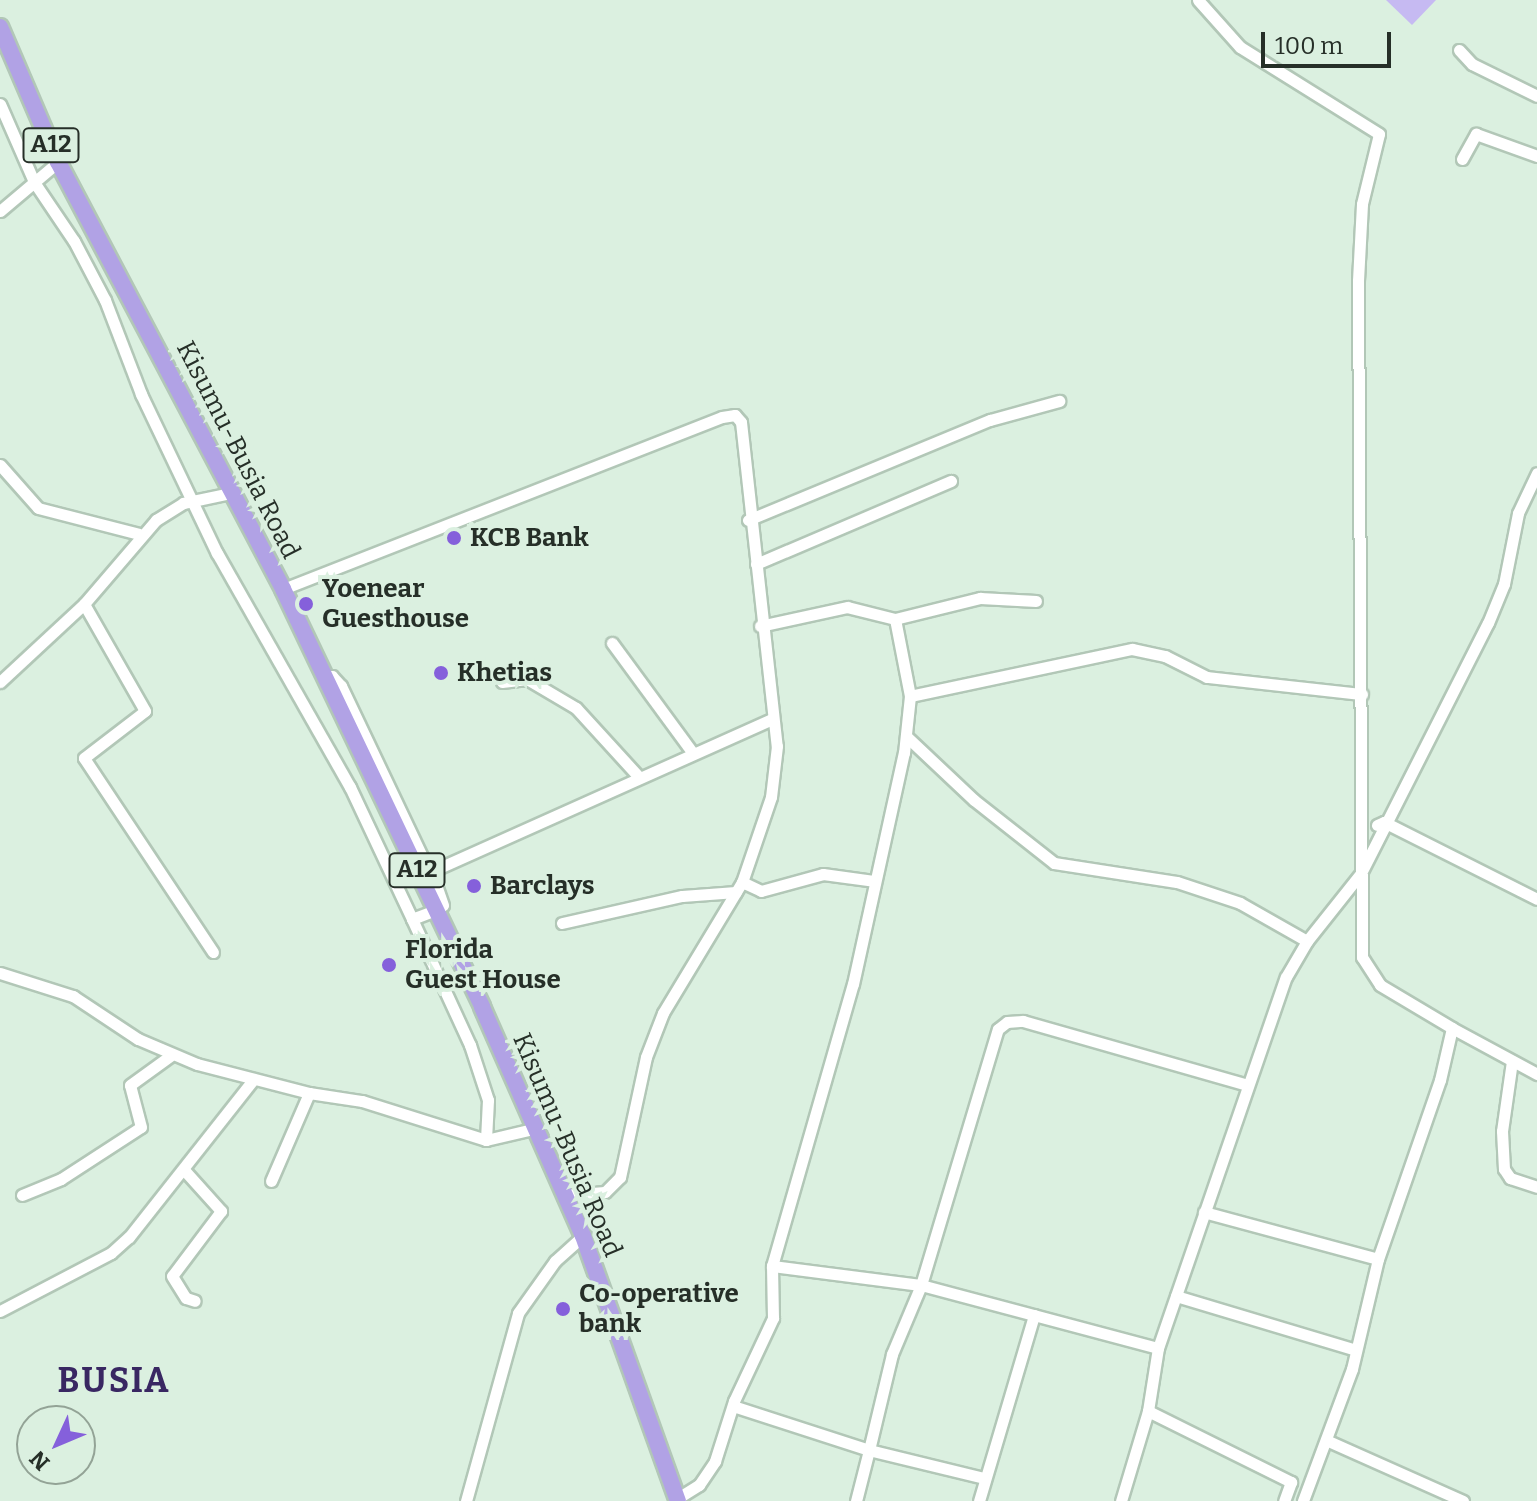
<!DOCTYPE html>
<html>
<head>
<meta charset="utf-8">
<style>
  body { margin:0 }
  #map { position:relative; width:1537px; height:1501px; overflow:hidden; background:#dbf0e0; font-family:Bitter,serif }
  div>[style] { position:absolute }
  .water>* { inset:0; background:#c6baf2 }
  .roads { filter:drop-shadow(2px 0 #b2c7b7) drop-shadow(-2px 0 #b2c7b7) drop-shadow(0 2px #b2c7b7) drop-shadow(0 -2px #b2c7b7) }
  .minor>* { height:11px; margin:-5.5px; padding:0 5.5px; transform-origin:5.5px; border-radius:5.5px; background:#fff }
  .highway>* { height:16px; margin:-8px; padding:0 8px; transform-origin:8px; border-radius:8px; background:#b1a2e5 }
  .dots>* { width:22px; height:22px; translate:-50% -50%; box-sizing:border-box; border:4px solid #dbf0e0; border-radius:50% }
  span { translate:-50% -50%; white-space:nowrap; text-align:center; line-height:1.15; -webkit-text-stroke:8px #dbf0e0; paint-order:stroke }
  .shield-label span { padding:2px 6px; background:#dbf0e0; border:2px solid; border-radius:6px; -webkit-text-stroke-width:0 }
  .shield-label { font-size:24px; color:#262f28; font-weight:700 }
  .street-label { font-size:26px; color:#262f28 }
  .poi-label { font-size:26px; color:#262f28; font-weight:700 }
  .left { translate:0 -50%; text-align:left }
  .district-label { font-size:34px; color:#392762; font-weight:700; letter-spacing:2px }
  .north { position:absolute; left:16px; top:1405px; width:80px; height:80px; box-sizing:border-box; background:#dbf0e0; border:2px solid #93a396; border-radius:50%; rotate:226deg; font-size:22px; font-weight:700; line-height:32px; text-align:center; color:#262f28 }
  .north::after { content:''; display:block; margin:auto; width:28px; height:36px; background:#8560db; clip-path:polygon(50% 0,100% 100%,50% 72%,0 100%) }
  .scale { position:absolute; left:1261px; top:32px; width:130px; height:36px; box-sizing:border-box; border:4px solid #262f28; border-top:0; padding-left:10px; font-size:24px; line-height:28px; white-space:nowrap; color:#262f28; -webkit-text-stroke:6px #dbf0e0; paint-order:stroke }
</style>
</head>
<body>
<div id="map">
  <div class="water">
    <div style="clip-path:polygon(1386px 0,1436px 0,1412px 25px)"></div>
  </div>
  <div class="roads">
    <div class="minor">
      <div style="left:1198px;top:0;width:63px;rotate:48.2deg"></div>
      <div style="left:1240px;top:47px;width:164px;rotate:32deg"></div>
      <div style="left:1379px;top:134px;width:72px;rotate:103.7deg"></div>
      <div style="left:1362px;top:204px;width:77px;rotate:93deg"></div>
      <div style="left:1358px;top:281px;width:676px;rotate:89.66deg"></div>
      <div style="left:1362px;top:957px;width:33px;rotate:57deg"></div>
      <div style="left:1380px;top:985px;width:84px;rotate:30.8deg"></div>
      <div style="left:1452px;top:1028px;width:53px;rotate:103deg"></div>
      <div style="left:1440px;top:1080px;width:189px;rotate:109.1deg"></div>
      <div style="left:1378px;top:1259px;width:113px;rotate:103.3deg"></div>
      <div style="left:1352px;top:1369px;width:141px;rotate:110.4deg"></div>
      <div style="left:1459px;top:50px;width:19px;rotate:47deg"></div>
      <div style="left:1472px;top:64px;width:72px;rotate:26.2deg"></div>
      <div style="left:0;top:104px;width:85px;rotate:66.4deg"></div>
      <div style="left:34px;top:182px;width:71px;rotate:55.9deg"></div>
      <div style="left:74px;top:241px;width:67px;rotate:62.3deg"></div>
      <div style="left:105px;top:300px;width:101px;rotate:69deg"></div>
      <div style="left:141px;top:394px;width:176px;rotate:64.5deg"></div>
      <div style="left:217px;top:553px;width:269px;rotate:60.4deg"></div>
      <div style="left:350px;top:787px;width:146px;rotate:64.8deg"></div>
      <div style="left:412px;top:919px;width:25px;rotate:-21deg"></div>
      <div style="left:435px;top:910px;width:9px;rotate:-32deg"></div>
      <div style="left:443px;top:905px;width:18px;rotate:-109deg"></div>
      <div style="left:437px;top:888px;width:224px;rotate:-115.4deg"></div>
      <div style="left:341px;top:686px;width:13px;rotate:-132deg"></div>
      <div style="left:332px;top:676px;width:6px;rotate:162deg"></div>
      <div style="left:1462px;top:159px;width:29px;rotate:-61deg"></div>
      <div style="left:1476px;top:134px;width:65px;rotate:19.8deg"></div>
      <div style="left:0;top:211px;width:76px;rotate:-40.2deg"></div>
      <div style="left:0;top:465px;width:57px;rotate:48.5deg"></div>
      <div style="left:38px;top:508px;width:104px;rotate:14.4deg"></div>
      <div style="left:748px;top:520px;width:262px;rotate:-22.5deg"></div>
      <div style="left:990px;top:420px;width:72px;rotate:-15.4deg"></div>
      <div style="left:756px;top:564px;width:212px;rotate:-23.1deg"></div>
      <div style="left:283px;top:589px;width:471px;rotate:-21.4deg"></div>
      <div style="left:722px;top:417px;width:13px;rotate:-9deg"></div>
      <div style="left:735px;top:415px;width:9px;rotate:49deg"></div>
      <div style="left:741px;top:422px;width:326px;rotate:83.7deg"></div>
      <div style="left:777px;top:746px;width:51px;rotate:96.7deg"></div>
      <div style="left:771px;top:797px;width:90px;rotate:108.8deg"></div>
      <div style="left:742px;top:882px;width:153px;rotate:121.1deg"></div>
      <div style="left:663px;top:1013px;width:47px;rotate:111.1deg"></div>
      <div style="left:646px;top:1057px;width:123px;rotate:102.2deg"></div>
      <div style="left:620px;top:1177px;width:21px;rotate:135deg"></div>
      <div style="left:605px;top:1192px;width:40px;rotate:175.7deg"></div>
      <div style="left:84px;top:604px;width:123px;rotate:60.3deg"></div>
      <div style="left:145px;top:711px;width:77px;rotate:142.4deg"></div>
      <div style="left:84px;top:758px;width:233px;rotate:56.4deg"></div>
      <div style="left:895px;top:619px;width:88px;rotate:-13.9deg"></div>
      <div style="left:980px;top:598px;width:56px;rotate:3.1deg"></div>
      <div style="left:612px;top:643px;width:135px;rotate:53.7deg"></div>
      <div style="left:0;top:682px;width:115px;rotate:-42.9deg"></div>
      <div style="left:84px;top:604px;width:111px;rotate:-49.4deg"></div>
      <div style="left:156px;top:520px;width:32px;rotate:-32deg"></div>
      <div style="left:183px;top:503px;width:48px;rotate:-12deg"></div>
      <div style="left:502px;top:682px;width:25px;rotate:-7deg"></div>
      <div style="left:527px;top:679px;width:57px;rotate:30.6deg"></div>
      <div style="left:576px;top:708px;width:92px;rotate:47.6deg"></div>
      <div style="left:910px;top:696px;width:227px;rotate:-12deg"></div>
      <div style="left:1132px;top:649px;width:34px;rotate:12deg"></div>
      <div style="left:1165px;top:656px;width:47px;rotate:26.6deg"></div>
      <div style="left:1207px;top:677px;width:156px;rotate:6.3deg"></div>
      <div style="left:906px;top:736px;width:93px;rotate:43.3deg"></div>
      <div style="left:974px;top:800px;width:102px;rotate:38.2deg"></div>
      <div style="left:1054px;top:863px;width:124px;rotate:8.8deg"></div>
      <div style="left:1177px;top:882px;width:66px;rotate:18.4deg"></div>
      <div style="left:1240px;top:903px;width:77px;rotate:29.6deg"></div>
      <div style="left:1377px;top:825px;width:8px;rotate:-23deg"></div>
      <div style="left:1384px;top:822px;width:171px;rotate:26.7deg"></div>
      <div style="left:430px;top:872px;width:375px;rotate:-24.1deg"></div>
      <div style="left:742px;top:882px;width:21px;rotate:25deg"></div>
      <div style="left:761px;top:891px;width:64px;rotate:-15.3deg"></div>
      <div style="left:823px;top:874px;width:51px;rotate:7.8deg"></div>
      <div style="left:412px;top:919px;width:139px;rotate:65.3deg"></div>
      <div style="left:470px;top:1045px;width:58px;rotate:71.9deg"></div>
      <div style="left:488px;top:1100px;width:40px;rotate:92.9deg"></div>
      <div style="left:562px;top:923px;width:123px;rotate:-12.7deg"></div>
      <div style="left:682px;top:896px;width:54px;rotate:-4.2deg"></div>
      <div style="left:0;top:973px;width:77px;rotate:17.5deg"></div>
      <div style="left:73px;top:996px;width:78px;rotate:33.5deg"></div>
      <div style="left:138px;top:1039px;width:64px;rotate:23deg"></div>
      <div style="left:197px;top:1064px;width:116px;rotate:14.5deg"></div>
      <div style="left:309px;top:1093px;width:54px;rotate:8.6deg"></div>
      <div style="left:362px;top:1101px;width:130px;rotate:17.5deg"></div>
      <div style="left:486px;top:1140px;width:52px;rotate:-13.2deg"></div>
      <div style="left:1452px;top:1028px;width:97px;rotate:28.4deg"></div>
      <div style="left:1512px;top:1061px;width:71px;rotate:98.1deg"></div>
      <div style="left:1502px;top:1131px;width:38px;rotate:87deg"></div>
      <div style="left:1504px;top:1169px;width:11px;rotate:56deg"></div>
      <div style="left:1510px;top:1178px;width:28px;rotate:18deg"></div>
      <div style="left:185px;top:1171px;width:54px;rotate:48deg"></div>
      <div style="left:221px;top:1211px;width:81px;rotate:127deg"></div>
      <div style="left:172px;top:1276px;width:26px;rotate:58deg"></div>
      <div style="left:186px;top:1298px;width:9px;rotate:18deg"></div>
      <div style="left:271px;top:1181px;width:96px;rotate:-66.6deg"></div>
      <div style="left:22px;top:1195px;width:42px;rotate:-22.3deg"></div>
      <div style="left:61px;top:1179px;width:95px;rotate:-33deg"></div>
      <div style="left:141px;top:1127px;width:43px;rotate:-104.7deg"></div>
      <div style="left:130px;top:1085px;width:49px;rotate:-35.9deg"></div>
      <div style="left:1204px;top:1212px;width:180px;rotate:15.1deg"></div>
      <div style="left:772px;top:1266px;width:150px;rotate:7.3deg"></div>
      <div style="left:921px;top:1285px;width:245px;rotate:14.9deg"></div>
      <div style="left:1176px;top:1296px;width:188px;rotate:16.7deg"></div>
      <div style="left:0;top:1311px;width:125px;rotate:-27.6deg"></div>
      <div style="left:111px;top:1253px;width:24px;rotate:-42deg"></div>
      <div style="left:129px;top:1237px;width:201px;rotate:-51.7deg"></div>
      <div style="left:733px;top:1406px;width:143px;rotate:17.9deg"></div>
      <div style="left:869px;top:1450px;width:53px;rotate:104.3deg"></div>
      <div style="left:1148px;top:1411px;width:160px;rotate:26.4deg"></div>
      <div style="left:1291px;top:1482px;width:20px;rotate:110deg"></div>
      <div style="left:1326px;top:1440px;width:150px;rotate:24deg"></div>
      <div style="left:984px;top:1478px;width:118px;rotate:-166.3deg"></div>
      <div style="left:869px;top:1450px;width:99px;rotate:-76.5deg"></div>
      <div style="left:892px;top:1354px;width:75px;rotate:-67.2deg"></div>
      <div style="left:921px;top:1285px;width:267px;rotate:-73.3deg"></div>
      <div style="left:998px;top:1029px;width:11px;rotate:-38deg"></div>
      <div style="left:1007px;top:1022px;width:16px;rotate:-4deg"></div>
      <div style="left:1023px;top:1021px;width:233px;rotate:15.9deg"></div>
      <div style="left:678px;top:1498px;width:25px;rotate:-32deg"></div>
      <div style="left:699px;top:1485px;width:29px;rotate:-56deg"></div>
      <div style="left:715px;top:1461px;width:63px;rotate:-72.4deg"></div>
      <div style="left:734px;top:1401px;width:92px;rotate:-64.8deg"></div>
      <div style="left:773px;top:1318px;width:52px;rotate:-91.1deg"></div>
      <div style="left:772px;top:1266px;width:293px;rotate:-74deg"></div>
      <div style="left:853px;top:984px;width:237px;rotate:-77.6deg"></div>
      <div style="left:904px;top:753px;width:57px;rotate:-84deg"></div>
      <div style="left:910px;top:696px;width:78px;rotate:-101deg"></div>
      <div style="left:895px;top:619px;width:49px;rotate:-166deg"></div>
      <div style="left:847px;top:607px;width:89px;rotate:167.7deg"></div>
      <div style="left:466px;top:1501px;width:195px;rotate:-74.5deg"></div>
      <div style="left:518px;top:1313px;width:64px;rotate:-54.6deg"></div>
      <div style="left:555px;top:1261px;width:38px;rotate:-42deg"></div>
      <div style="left:979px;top:1501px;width:194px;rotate:-73.5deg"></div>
      <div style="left:1121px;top:1501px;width:94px;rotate:-73.3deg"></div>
      <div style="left:1148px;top:1411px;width:64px;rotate:-81deg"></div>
      <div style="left:1158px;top:1348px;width:392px;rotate:-71deg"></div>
      <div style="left:1286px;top:977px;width:42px;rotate:-59.7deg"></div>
      <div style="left:1307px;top:941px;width:87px;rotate:-51.5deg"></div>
      <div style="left:1361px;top:873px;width:280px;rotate:-63.1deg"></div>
      <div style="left:1488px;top:623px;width:42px;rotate:-67.7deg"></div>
      <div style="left:1504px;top:584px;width:72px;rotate:-78.8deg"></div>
      <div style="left:1518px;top:513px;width:44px;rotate:-64.6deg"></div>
    </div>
    <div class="highway">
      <div style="left:0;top:27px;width:147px;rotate:66.8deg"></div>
      <div style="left:58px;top:162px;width:483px;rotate:62.2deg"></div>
      <div style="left:283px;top:589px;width:463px;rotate:64.5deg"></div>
      <div style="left:482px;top:1007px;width:250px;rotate:66.2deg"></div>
      <div style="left:583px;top:1236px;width:282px;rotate:70.3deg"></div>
    </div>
  </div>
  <div class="dots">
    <div style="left:454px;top:538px;background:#8560db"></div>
    <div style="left:306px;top:604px;background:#8560db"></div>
    <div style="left:441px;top:673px;background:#8560db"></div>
    <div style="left:474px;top:886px;background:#8560db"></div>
    <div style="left:389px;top:965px;background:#8560db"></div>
    <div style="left:563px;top:1309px;background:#8560db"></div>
  </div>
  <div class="shield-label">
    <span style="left:51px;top:145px">A12</span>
    <span style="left:417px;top:870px">A12</span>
  </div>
  <div class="street-label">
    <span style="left:238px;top:450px;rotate:63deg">Kisumu-Busia Road</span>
    <span style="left:567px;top:1145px;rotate:67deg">Kisumu-Busia Road</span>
  </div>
  <div class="poi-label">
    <span class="left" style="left:470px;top:538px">KCB Bank</span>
    <span class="left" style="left:322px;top:604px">Yoenear<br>Guesthouse</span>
    <span class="left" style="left:457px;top:673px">Khetias</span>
    <span class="left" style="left:490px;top:886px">Barclays</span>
    <span class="left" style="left:405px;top:965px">Florida<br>Guest House</span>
    <span class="left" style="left:579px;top:1309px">Co-operative<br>bank</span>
  </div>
  <div class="district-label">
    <span style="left:114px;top:1381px">BUSIA</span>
  </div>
  <div class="north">N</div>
  <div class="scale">100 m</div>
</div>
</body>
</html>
